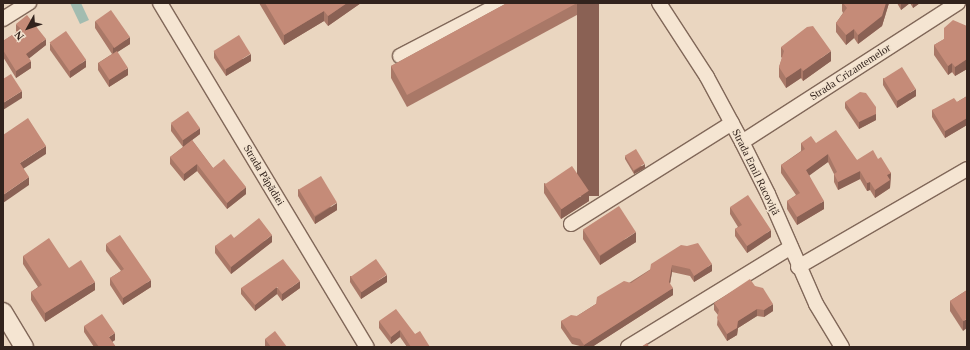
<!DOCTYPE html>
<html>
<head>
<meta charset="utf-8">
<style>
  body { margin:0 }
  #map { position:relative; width:970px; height:350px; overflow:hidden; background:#ead6c0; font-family:Georgia,serif }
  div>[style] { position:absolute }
  .water>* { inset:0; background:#a2bcb0 }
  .roads { filter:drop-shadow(1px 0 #816859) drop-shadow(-1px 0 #816859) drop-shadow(0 1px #816859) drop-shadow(0 -1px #816859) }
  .minor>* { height:14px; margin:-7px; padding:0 7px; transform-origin:7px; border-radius:7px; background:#f5e5d2 }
  .tertiary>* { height:18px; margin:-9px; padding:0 9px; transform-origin:9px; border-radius:9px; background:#f5e5d2 }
  .wall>* { inset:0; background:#a97867 }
  .shaded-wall>* { inset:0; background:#8a6154; transform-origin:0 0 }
  .building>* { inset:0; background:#c58b78; transform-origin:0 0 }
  span { translate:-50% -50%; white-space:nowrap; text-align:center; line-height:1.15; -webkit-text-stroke:3px #f2e2ce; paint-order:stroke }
  .street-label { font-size:11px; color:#32231d }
  .frame { position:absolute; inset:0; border:4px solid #32231d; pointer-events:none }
  .north { position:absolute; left:8px; top:8px; width:40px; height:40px; -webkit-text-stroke:3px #f2e2ce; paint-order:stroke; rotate:230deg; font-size:11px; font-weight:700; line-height:16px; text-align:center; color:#32231d }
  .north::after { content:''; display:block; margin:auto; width:14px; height:18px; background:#32231d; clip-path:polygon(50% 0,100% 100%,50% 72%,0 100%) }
</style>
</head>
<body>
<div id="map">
  <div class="water">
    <div style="clip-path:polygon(70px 3px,81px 3px,89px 20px,80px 24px)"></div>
  </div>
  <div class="roads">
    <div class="minor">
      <div style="left:160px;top:3px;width:401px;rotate:59deg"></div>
      <div style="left:659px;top:3px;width:88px;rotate:57deg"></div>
      <div style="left:707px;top:77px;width:74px;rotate:61.7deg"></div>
      <div style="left:742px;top:142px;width:58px;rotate:63.4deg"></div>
      <div style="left:768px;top:194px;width:120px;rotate:66.4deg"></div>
      <div style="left:816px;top:304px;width:50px;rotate:58.8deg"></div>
      <div style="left:3px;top:19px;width:31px;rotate:-32deg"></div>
      <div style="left:400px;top:56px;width:115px;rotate:-27.5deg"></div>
      <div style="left:742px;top:142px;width:257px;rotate:-32.8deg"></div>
      <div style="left:571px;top:224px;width:190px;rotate:-32.1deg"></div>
      <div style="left:798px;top:267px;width:195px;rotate:-30.1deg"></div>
      <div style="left:628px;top:347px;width:191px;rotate:-31.5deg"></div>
    </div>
    <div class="tertiary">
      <div style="left:3px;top:312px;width:41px;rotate:59deg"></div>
    </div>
  </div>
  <div class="wall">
    <div style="clip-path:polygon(259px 3px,361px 3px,328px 26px,324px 21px,284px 45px)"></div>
    <div style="clip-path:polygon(507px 3px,599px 3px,407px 107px,391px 78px,391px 66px)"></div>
    <div style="clip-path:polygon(842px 3px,889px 3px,882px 26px,858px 44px,854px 38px,846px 45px,836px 32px,836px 23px,843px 13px,842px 11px)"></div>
    <div style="clip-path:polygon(897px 3px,920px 3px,913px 8px,910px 3px,901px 10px)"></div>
    <div style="clip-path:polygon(95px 21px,130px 44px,117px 52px,128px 75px,109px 87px,98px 70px,98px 63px,112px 54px,95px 28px)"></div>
    <div style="clip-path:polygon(16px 24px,46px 45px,29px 58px,31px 68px,16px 78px,3px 57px,3px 41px,17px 32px,16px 31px)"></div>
    <div style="clip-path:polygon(967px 26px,967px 69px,955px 76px,952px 72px,948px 75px,934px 55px,934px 45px)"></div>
    <div style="clip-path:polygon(50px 43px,86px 67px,70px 78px,50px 50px)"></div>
    <div style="clip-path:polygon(781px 47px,831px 61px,803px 81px,801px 78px,786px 88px,779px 77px,779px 67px,782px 58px,781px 57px)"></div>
    <div style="clip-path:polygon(214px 51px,251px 61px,226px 76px,214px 58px)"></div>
    <div style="clip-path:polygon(883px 78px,916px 96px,897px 108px,883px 85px)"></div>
    <div style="clip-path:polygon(967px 96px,967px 125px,945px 138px,932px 117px,932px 110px,957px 102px)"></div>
    <div style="clip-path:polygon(845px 102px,876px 114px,876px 120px,859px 129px,845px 108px)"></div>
    <div style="clip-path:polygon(171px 124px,200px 134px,192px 140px,213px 168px,246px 194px,227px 209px,197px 171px,184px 181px,170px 164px,170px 157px,183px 147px,171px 131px)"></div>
    <div style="clip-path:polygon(801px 143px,816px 143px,857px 160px,878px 159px,891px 173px,890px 188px,875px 198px,870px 190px,867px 191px,860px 179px,838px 190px,834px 182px,834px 174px,828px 162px,809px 175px,824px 209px,797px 225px,787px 209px,787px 201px,796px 195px,781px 173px,781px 165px,801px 151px)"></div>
    <div style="clip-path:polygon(625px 156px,645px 168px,634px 174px,625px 159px)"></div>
    <div style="clip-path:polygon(544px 183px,589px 201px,561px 219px,544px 193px)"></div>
    <div style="clip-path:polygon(298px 189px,337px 210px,315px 224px,298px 196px)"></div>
    <div style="clip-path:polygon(730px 207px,771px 237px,747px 253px,735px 236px,735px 229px,738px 227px,730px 214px)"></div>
    <div style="clip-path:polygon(583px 230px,636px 242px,600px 265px,583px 239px)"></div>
    <div style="clip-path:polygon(234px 238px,272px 242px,231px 274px,215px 253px,215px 246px)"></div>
    <div style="clip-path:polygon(106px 244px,151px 287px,123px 305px,110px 285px,110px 278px,121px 271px,106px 251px)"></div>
    <div style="clip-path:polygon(687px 246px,712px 271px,694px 282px,690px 276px,672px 272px,670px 284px,673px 295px,592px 347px,581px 347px,580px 346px,572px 344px,561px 328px,561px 321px,577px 316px)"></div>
    <div style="clip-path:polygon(23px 256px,69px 268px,95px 290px,45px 322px,31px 300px,31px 292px,38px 287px,23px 264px)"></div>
    <div style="clip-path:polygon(350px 276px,387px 282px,361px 299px,350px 282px)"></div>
    <div style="clip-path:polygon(755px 286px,773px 311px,764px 317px,757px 316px,738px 328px,737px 335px,727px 341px,717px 325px,718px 315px,714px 310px,714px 303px)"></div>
    <div style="clip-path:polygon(241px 288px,300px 288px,282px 301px,277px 294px,255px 311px,241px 294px)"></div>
    <div style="clip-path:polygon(967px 290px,963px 331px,950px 311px,950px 301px)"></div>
    <div style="clip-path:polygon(379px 321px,415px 334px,430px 347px,407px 347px,400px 337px,391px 344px,379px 328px)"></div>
    <div style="clip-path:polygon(84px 326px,115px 340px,112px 342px,116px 347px,94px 347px,84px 332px)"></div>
    <div style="clip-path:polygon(265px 339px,287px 347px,265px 347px)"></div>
  </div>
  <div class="shaded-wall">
    <div style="clip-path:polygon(347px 3px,361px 3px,328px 26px,328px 16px)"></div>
    <div style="left:577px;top:3px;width:22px;height:193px"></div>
    <div style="clip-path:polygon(886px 3px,889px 3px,882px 26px,858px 44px,858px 35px)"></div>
    <div style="clip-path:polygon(901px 3px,910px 3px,901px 10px)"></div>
    <div style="clip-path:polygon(913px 3px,920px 3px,913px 8px)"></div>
    <div style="clip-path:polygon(324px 11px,324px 21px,284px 45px,284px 35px)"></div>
    <div style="clip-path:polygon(854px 29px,854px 38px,846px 45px,846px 35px)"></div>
    <div style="clip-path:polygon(130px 37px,130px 44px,113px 55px,113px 48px)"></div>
    <div style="clip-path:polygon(46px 39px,46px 45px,26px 61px,26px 54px)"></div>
    <div style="clip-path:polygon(831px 51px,831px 61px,803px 81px,803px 71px)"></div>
    <div style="clip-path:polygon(251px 54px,251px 61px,226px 76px,226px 69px)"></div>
    <div style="clip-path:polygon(967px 59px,967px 69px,955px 76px,955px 67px)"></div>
    <div style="clip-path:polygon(86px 60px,86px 67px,70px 78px,70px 71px)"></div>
    <div style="clip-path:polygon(31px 61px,31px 68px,16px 78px,16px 71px)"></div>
    <div style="clip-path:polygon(952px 63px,952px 72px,948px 75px,948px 66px)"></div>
    <div style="clip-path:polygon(128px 68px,128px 75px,109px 87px,109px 80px)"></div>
    <div style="clip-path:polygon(801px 68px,801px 78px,786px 88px,786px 78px)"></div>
    <div style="clip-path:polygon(916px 89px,916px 96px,897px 108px,897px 101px)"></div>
    <div style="clip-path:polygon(22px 91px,22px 98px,3px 110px,3px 103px)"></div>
    <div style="clip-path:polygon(876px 107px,876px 120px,859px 129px,859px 122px)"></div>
    <div style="clip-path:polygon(967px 118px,967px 125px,945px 138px,945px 131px)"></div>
    <div style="clip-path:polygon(200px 128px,200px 134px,183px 147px,183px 140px)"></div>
    <div style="clip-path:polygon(46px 146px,46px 154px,20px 171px,20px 163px)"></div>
    <div style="clip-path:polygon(828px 154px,828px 162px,806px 178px,806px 170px)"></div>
    <div style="clip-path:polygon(197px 164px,197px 171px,184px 181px,184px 174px)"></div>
    <div style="clip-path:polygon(645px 164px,645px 168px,634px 174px,634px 171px)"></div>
    <div style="clip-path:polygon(860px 171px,860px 179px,838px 190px,838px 182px)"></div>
    <div style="clip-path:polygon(891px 173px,890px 188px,875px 198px,875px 190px,887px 175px)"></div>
    <div style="clip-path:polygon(29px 177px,29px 185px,3px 203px,3px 195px)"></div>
    <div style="clip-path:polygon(870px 182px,870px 190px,867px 191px,867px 183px)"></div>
    <div style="clip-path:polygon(246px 187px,246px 194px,227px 209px,227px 203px)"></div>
    <div style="clip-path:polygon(589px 191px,589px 201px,561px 219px,561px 209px)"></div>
    <div style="clip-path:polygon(824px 201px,824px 209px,797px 225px,797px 217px)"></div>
    <div style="clip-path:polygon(337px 203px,337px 210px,315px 224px,315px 217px)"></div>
    <div style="clip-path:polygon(771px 230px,771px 237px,747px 253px,747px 246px)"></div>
    <div style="clip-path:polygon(636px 232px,636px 242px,600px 265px,600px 256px)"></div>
    <div style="clip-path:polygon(272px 235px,272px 242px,231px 274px,231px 267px)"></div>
    <div style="clip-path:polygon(712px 264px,712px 271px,694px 282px,694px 276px)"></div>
    <div style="clip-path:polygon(672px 265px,672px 272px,669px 289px,669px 282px)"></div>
    <div style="clip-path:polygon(387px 275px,387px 282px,361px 299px,361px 292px)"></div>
    <div style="clip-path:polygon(151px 280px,151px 287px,123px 305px,123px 298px)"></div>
    <div style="clip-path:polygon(300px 281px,300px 288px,282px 301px,282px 294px)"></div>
    <div style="clip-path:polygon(95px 282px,95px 290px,45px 322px,45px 313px)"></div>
    <div style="clip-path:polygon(277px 287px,277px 294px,255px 311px,255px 305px)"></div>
    <div style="clip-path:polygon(673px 288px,673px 295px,592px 347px,584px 347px,584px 345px)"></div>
    <div style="clip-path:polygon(773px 304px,773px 311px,764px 317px,764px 310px)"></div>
    <div style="clip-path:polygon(757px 309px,757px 316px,738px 328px,737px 335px,727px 341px,727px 334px,738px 321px)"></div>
    <div style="clip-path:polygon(967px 319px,967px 328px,963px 331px,963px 321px)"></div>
    <div style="clip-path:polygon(400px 330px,400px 337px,391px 344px,391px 337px)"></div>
    <div style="clip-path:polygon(115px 333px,115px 340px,109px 344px,109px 337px)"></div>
  </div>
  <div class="building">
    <div style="clip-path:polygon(265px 3px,347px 3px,328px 16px,324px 11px,284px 35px)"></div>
    <div style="clip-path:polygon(507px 3px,577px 3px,407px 95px,391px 66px)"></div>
    <div style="clip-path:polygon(843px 3px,886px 3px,882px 16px,858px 35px,854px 29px,846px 35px,836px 23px,847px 8px)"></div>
    <div style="left:111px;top:10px;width:33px;height:19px;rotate:55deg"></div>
    <div style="clip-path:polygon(27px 15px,46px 39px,26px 54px,31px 61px,16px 71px,3px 50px,3px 41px,21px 29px,16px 24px)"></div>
    <div style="clip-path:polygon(953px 20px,967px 26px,967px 59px,955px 67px,952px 63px,948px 66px,934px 45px,944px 39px,944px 28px)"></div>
    <div style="clip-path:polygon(813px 26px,831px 51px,803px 71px,801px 68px,786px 78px,779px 67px,784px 51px,781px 47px,807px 27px)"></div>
    <div style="left:66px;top:31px;width:35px;height:20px;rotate:55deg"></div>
    <div style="left:239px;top:35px;width:22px;height:30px;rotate:58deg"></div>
    <div style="left:117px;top:51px;width:20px;height:22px;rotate:57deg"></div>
    <div style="left:902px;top:67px;width:26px;height:22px;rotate:58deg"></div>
    <div style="clip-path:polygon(11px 74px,22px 91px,3px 103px,3px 79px)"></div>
    <div style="clip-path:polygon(860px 92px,866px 93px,876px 107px,876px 114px,859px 122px,845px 102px)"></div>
    <div style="clip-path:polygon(967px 96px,967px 118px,945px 131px,932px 110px,954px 98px,957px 102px)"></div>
    <div style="left:188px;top:111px;width:21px;height:21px;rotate:55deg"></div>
    <div style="clip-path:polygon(28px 118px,46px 146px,20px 163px,29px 177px,3px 195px,3px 135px)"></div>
    <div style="clip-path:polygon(836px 130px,857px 160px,873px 150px,878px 159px,881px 157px,891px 173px,887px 175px,890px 180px,875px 190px,870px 182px,867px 183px,860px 171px,838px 182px,834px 174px,837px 172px,828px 154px,806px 170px,824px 201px,797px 217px,787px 201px,800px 193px,781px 165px,805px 149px,801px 143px,811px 136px,816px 143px)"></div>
    <div style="clip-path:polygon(192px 140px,213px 168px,224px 159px,246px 187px,227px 203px,197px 164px,184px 174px,170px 157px)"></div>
    <div style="left:636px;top:149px;width:17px;height:13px;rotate:59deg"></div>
    <div style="left:572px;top:166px;width:30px;height:33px;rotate:56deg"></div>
    <div style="left:321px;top:176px;width:31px;height:26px;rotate:59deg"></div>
    <div style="clip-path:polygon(748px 195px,771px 230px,747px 246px,735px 229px,742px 225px,730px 207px)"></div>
    <div style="left:619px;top:206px;width:31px;height:43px;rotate:57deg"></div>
    <div style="clip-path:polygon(259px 218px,272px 235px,231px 267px,215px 246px,231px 234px,234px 238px)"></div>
    <div style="clip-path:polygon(120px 235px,151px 280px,123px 298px,110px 278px,124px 269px,106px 244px)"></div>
    <div style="clip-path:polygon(49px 238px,69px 268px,81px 260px,95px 282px,45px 313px,31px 292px,42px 285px,23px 256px)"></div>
    <div style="clip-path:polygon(698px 243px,712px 264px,694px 276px,690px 269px,672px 265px,669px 282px,673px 288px,584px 345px,580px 339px,572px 337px,561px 321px,571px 315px,577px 316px,596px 304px,597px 297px,624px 281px,631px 283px,650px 270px,651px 264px,681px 245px,687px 246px)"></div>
    <div style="clip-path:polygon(283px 259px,300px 281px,282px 294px,277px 287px,255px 305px,241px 288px)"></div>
    <div style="left:376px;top:259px;width:19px;height:31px;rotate:55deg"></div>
    <div style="clip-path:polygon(750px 279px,755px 286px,763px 288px,773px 304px,764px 310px,757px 309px,738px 321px,737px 328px,727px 334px,717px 318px,719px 310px,714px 303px)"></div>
    <div style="clip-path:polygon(967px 290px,967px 319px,963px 321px,950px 301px)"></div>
    <div style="clip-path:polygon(396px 309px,415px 334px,420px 331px,430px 347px,411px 347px,400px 330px,391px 337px,379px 321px)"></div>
    <div style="clip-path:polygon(102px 314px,115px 333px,109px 337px,116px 347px,99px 347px,84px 326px)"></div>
    <div style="clip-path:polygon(275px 331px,287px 347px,271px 347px,265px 339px)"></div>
    <div style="clip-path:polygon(647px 343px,649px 347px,641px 347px)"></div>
  </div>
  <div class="street-label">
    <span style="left:850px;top:72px;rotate:-33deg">Strada Crizantemelor</span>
    <span style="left:756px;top:172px;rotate:64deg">Strada Emil Racoviță</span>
    <span style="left:264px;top:175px;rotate:59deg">Strada Păpădiei</span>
  </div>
  <div class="frame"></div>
  <div class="north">N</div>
</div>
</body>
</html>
